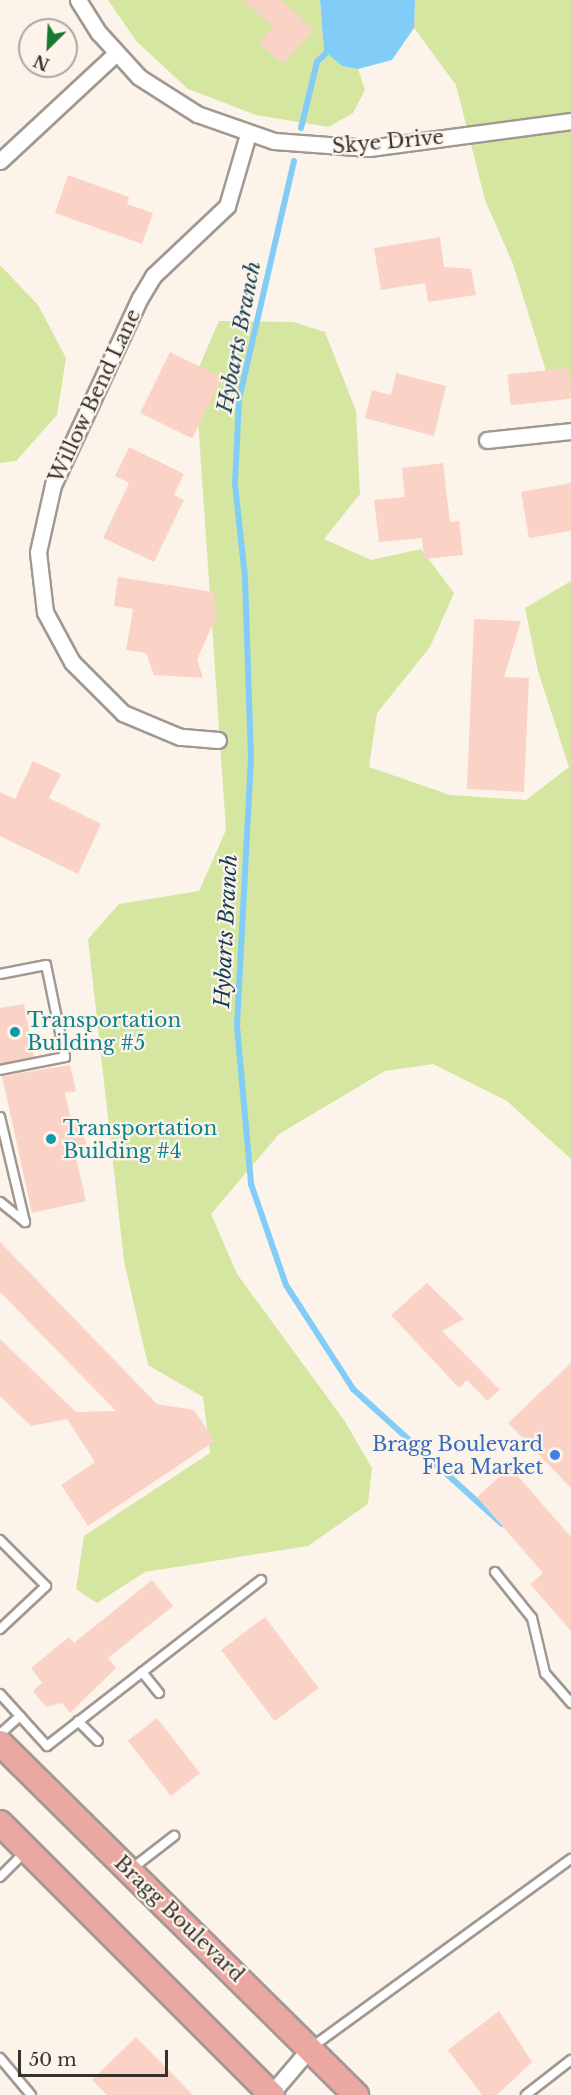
<!DOCTYPE html>
<html>
<head>
<meta charset="utf-8">
<style>
  body { margin:0 }
  #map { position:relative; width:571px; height:2095px; overflow:hidden; background:#fcf4eb; font-family:"Libre Baskerville",serif }
  div>[style] { position:absolute }
  .green>* { inset:0; background:#d4e69f }
  .water>* { inset:0; background:#82cdf8 }
  .stream>* { height:6px; margin:-3px; padding:0 3px; transform-origin:3px; border-radius:3px; background:#82cdf8 }
  .building>* { inset:0; background:#fbd3c6; transform-origin:0 0 }
  .roads { filter:drop-shadow(2px 0 #a19991) drop-shadow(-2px 0 #a19991) drop-shadow(0 2px #a19991) drop-shadow(0 -2px #a19991) }
  .lane>* { height:8px; margin:-4px; padding:0 4px; transform-origin:4px; border-radius:4px; background:#fff }
  .street>* { height:15px; margin:-7.5px; padding:0 7.5px; transform-origin:7.5px; border-radius:7.5px; background:#fff }
  .primary>* { height:24px; margin:-12px; padding:0 12px; transform-origin:12px; border-radius:12px; background:#eba8a3 }
  .dots>* { width:16px; height:16px; translate:-50% -50%; box-sizing:border-box; border:3px solid #fcf4eb; border-radius:50% }
  span { translate:-50% -50%; white-space:nowrap; text-align:center; line-height:1.15; -webkit-text-stroke:4.5px #fcf4eb; paint-order:stroke }
  .street-label { font-size:20px; color:#36332f }
  .culture-label { font-size:20px; color:#0d838f }
  .left { translate:0 -50%; text-align:left }
  .shop-label { font-size:20px; color:#366cbe }
  .right { translate:-100% -50%; text-align:right }
  .water-label { font-size:21px; color:#103b51; font-style:italic }
  .north { position:absolute; left:18px; top:18px; width:60px; height:60px; box-sizing:border-box; background:#fcf4eb; border:2px solid #ada7a0; border-radius:50%; rotate:204deg; font-size:16px; font-weight:700; line-height:24px; text-align:center; color:#36332f }
  .north::after { content:''; display:block; margin:auto; width:21px; height:27px; background:#167b2e; clip-path:polygon(50% 0,100% 100%,50% 72%,0 100%) }
  .scale { position:absolute; left:18px; top:2050px; width:150px; height:27px; box-sizing:border-box; border:3px solid #36332f; border-top:0; padding-left:8px; font-size:18px; line-height:21px; white-space:nowrap; color:#36332f; -webkit-text-stroke:4px #fcf4eb; paint-order:stroke }
</style>
</head>
<body>
<div id="map">
  <div class="green">
    <div style="clip-path:polygon(108px 0,320px 0,324px 51px,342px 66px,358px 69px,365px 90px,353px 113px,329px 127px,256px 115px,188px 89px,137px 42px)"></div>
    <div style="clip-path:polygon(415px 0,571px 0,571px 393px,551px 387px,513px 264px,485px 200px,456px 85px,414px 28px)"></div>
    <div style="clip-path:polygon(0 265px,38px 305px,66px 358px,57px 415px,16px 461px,0 463px)"></div>
    <div style="clip-path:polygon(219px 321px,293px 322px,325px 332px,356px 411px,360px 494px,324px 539px,371px 560px,421px 549px,454px 593px,430px 647px,377px 713px,369px 767px,450px 795px,526px 800px,569px 767px,538px 671px,525px 608px,571px 581px,571px 1159px,507px 1101px,433px 1064px,385px 1071px,279px 1134px,211px 1214px,237px 1274px,344px 1420px,372px 1468px,368px 1504px,308px 1546px,145px 1572px,97px 1603px,76px 1589px,84px 1536px,210px 1453px,203px 1397px,148px 1365px,124px 1261px,88px 939px,119px 904px,199px 891px,226px 830px,195px 376px)"></div>
  </div>
  <div class="water">
    <div style="clip-path:polygon(320px 0,415px 0,414px 28px,392px 60px,358px 69px,342px 66px,324px 51px)"></div>
  </div>
  <div class="stream">
    <div style="left:301px;top:128px;width:68px;rotate:-76.4deg"></div>
    <div style="left:317px;top:62px;width:20px;rotate:-45deg"></div>
    <div style="left:294px;top:161px;width:244px;rotate:103deg"></div>
    <div style="left:239px;top:399px;width:85px;rotate:92.7deg"></div>
    <div style="left:235px;top:484px;width:95px;rotate:83.9deg"></div>
    <div style="left:245px;top:578px;width:180px;rotate:88.1deg"></div>
    <div style="left:251px;top:758px;width:268px;rotate:93deg"></div>
    <div style="left:237px;top:1026px;width:159px;rotate:84.9deg"></div>
    <div style="left:251px;top:1184px;width:107px;rotate:70.9deg"></div>
    <div style="left:286px;top:1285px;width:124px;rotate:57.2deg"></div>
    <div style="left:353px;top:1389px;width:201px;rotate:42.2deg"></div>
  </div>
  <div class="building">
    <div style="clip-path:polygon(243px 0,281px 0,314px 30px,283px 64px,259px 43px,273px 27px)"></div>
    <div style="clip-path:polygon(68px 175px,129px 197px,127px 204px,153px 213px,142px 244px,55px 213px)"></div>
    <div style="clip-path:polygon(440px 237px,444px 267px,471px 269px,476px 295px,428px 302px,425px 283px,381px 290px,374px 248px)"></div>
    <div style="left:170px;top:352px;width:58px;height:68px;rotate:26deg"></div>
    <div style="left:568px;top:368px;width:31px;height:61px;rotate:84deg"></div>
    <div style="clip-path:polygon(396px 373px,446px 386px,434px 436px,365px 418px,372px 390px,391px 395px)"></div>
    <div style="clip-path:polygon(129px 447px,184px 474px,174px 495px,184px 500px,154px 562px,103px 538px,129px 483px,115px 476px)"></div>
    <div style="clip-path:polygon(443px 463px,450px 522px,459px 521px,463px 555px,424px 559px,422px 538px,379px 542px,374px 500px,405px 497px,402px 468px)"></div>
    <div style="clip-path:polygon(571px 483px,571px 531px,529px 538px,521px 492px)"></div>
    <div style="clip-path:polygon(118px 577px,214px 592px,217px 616px,197px 659px,203px 678px,154px 675px,146px 653px,126px 650px,133px 609px,114px 606px)"></div>
    <div style="clip-path:polygon(474px 619px,521px 621px,504px 677px,529px 678px,524px 792px,467px 789px)"></div>
    <div style="clip-path:polygon(33px 761px,61px 774px,49px 798px,101px 824px,78px 874px,0 836px,0 792px,15px 799px)"></div>
    <div style="clip-path:polygon(24px 1004px,34px 1057px,0 1064px,0 1008px)"></div>
    <div style="clip-path:polygon(70px 1065px,76px 1091px,65px 1093px,72px 1124px,81px 1122px,89px 1154px,76px 1157px,86px 1201px,32px 1213px,2px 1076px)"></div>
    <div style="clip-path:polygon(0 1242px,157px 1404px,194px 1410px,215px 1441px,88px 1526px,61px 1485px,95px 1462px,67px 1419px,31px 1426px,0 1396px,0 1339px,76px 1412px,116px 1411px,0 1292px)"></div>
    <div style="clip-path:polygon(427px 1283px,464px 1319px,442px 1331px,500px 1390px,487px 1401px,467px 1380px,459px 1388px,391px 1315px)"></div>
    <div style="clip-path:polygon(571px 1363px,571px 1488px,508px 1423px)"></div>
    <div style="clip-path:polygon(510px 1467px,571px 1537px,571px 1631px,530px 1584px,543px 1573px,477px 1497px)"></div>
    <div style="clip-path:polygon(152px 1580px,173px 1606px,108px 1658px,116px 1668px,70px 1713px,62px 1703px,46px 1707px,33px 1691px,42px 1683px,31px 1668px,69px 1637px,74px 1643px)"></div>
    <div style="left:265px;top:1617px;width:89px;height:55px;rotate:53deg"></div>
    <div style="left:157px;top:1718px;width:70px;height:37px;rotate:52deg"></div>
    <div style="clip-path:polygon(499px 2011px,532px 2062px,497px 2095px,482px 2095px,448px 2050px)"></div>
    <div style="clip-path:polygon(136px 2037px,193px 2095px,107px 2095px,92px 2080px)"></div>
  </div>
  <div class="roads">
    <div class="lane">
      <div style="left:0;top:974px;width:47px;rotate:-11.1deg"></div>
      <div style="left:46px;top:965px;width:94px;rotate:78.3deg"></div>
      <div style="left:65px;top:1057px;width:66px;rotate:168.7deg"></div>
      <div style="left:0;top:1117px;width:108px;rotate:76.6deg"></div>
      <div style="left:25px;top:1222px;width:32px;rotate:-141deg"></div>
      <div style="left:0;top:1540px;width:65px;rotate:45deg"></div>
      <div style="left:46px;top:1586px;width:63px;rotate:136.9deg"></div>
      <div style="left:495px;top:1572px;width:59px;rotate:51.2deg"></div>
      <div style="left:532px;top:1618px;width:57px;rotate:76.7deg"></div>
      <div style="left:545px;top:1673px;width:40px;rotate:49deg"></div>
      <div style="left:142px;top:1672px;width:27px;rotate:51deg"></div>
      <div style="left:0;top:1694px;width:70px;rotate:47.9deg"></div>
      <div style="left:47px;top:1746px;width:271px;rotate:-37.8deg"></div>
      <div style="left:78px;top:1721px;width:28px;rotate:45deg"></div>
      <div style="left:0;top:1734px;width:27px;rotate:-42deg"></div>
      <div style="left:130px;top:1870px;width:56px;rotate:-37.7deg"></div>
      <div style="left:0;top:1877px;width:34px;rotate:-45deg"></div>
      <div style="left:312px;top:2047px;width:320px;rotate:-36deg"></div>
      <div style="left:0;top:2058px;width:48px;rotate:50deg"></div>
      <div style="left:526px;top:2095px;width:57px;rotate:-37.9deg"></div>
    </div>
    <div class="street">
      <div style="left:78px;top:0;width:39px;rotate:58deg"></div>
      <div style="left:99px;top:33px;width:59px;rotate:47.7deg"></div>
      <div style="left:139px;top:77px;width:69px;rotate:32.5deg"></div>
      <div style="left:197px;top:114px;width:82px;rotate:19.3deg"></div>
      <div style="left:274px;top:141px;width:95px;rotate:4.2deg"></div>
      <div style="left:369px;top:148px;width:204px;rotate:-7.6deg"></div>
      <div style="left:0;top:161px;width:157px;rotate:-42.9deg"></div>
      <div style="left:487px;top:440px;width:84px;rotate:-6.1deg"></div>
      <div style="left:218px;top:740px;width:38px;rotate:-175deg"></div>
      <div style="left:180px;top:737px;width:62px;rotate:-157.2deg"></div>
      <div style="left:123px;top:713px;width:72px;rotate:-135deg"></div>
      <div style="left:72px;top:662px;width:57px;rotate:-118.4deg"></div>
      <div style="left:45px;top:612px;width:60px;rotate:-96.7deg"></div>
      <div style="left:38px;top:552px;width:69px;rotate:-77.4deg"></div>
      <div style="left:53px;top:485px;width:206px;rotate:-65.1deg"></div>
      <div style="left:140px;top:298px;width:26px;rotate:-59deg"></div>
      <div style="left:153px;top:276px;width:102px;rotate:-43.4deg"></div>
      <div style="left:227px;top:206px;width:75px;rotate:-73.7deg"></div>
      <div style="left:270px;top:2095px;width:62px;rotate:-49.6deg"></div>
    </div>
    <div class="primary">
      <div style="left:0;top:1743px;width:501px;rotate:44.68deg"></div>
      <div style="left:0;top:1823px;width:385px;rotate:45deg"></div>
    </div>
  </div>
  <div class="dots">
    <div style="left:15px;top:1032px;background:#0f9aa8"></div>
    <div style="left:51px;top:1139px;background:#0f9aa8"></div>
    <div style="left:555px;top:1455px;background:#3f7fe0"></div>
  </div>
  <div class="street-label">
    <span style="left:388px;top:142px;rotate:-5deg">Skye Drive</span>
    <span style="left:95px;top:396px;rotate:-65deg">Willow Bend Lane</span>
    <span style="left:179px;top:1919px;rotate:44deg">Bragg Boulevard</span>
  </div>
  <div class="culture-label">
    <span class="left" style="left:27px;top:1032px">Transportation<br>Building #5</span>
    <span class="left" style="left:63px;top:1140px">Transportation<br>Building #4</span>
  </div>
  <div class="shop-label">
    <span class="right" style="left:543px;top:1456px">Bragg Boulevard<br>Flea Market</span>
  </div>
  <div class="water-label">
    <span style="left:239px;top:337px;rotate:-79deg">Hybarts Branch</span>
    <span style="left:226px;top:931px;rotate:-87deg">Hybarts Branch</span>
  </div>
  <div class="north">N</div>
  <div class="scale">50 m</div>
</div>
</body>
</html>
